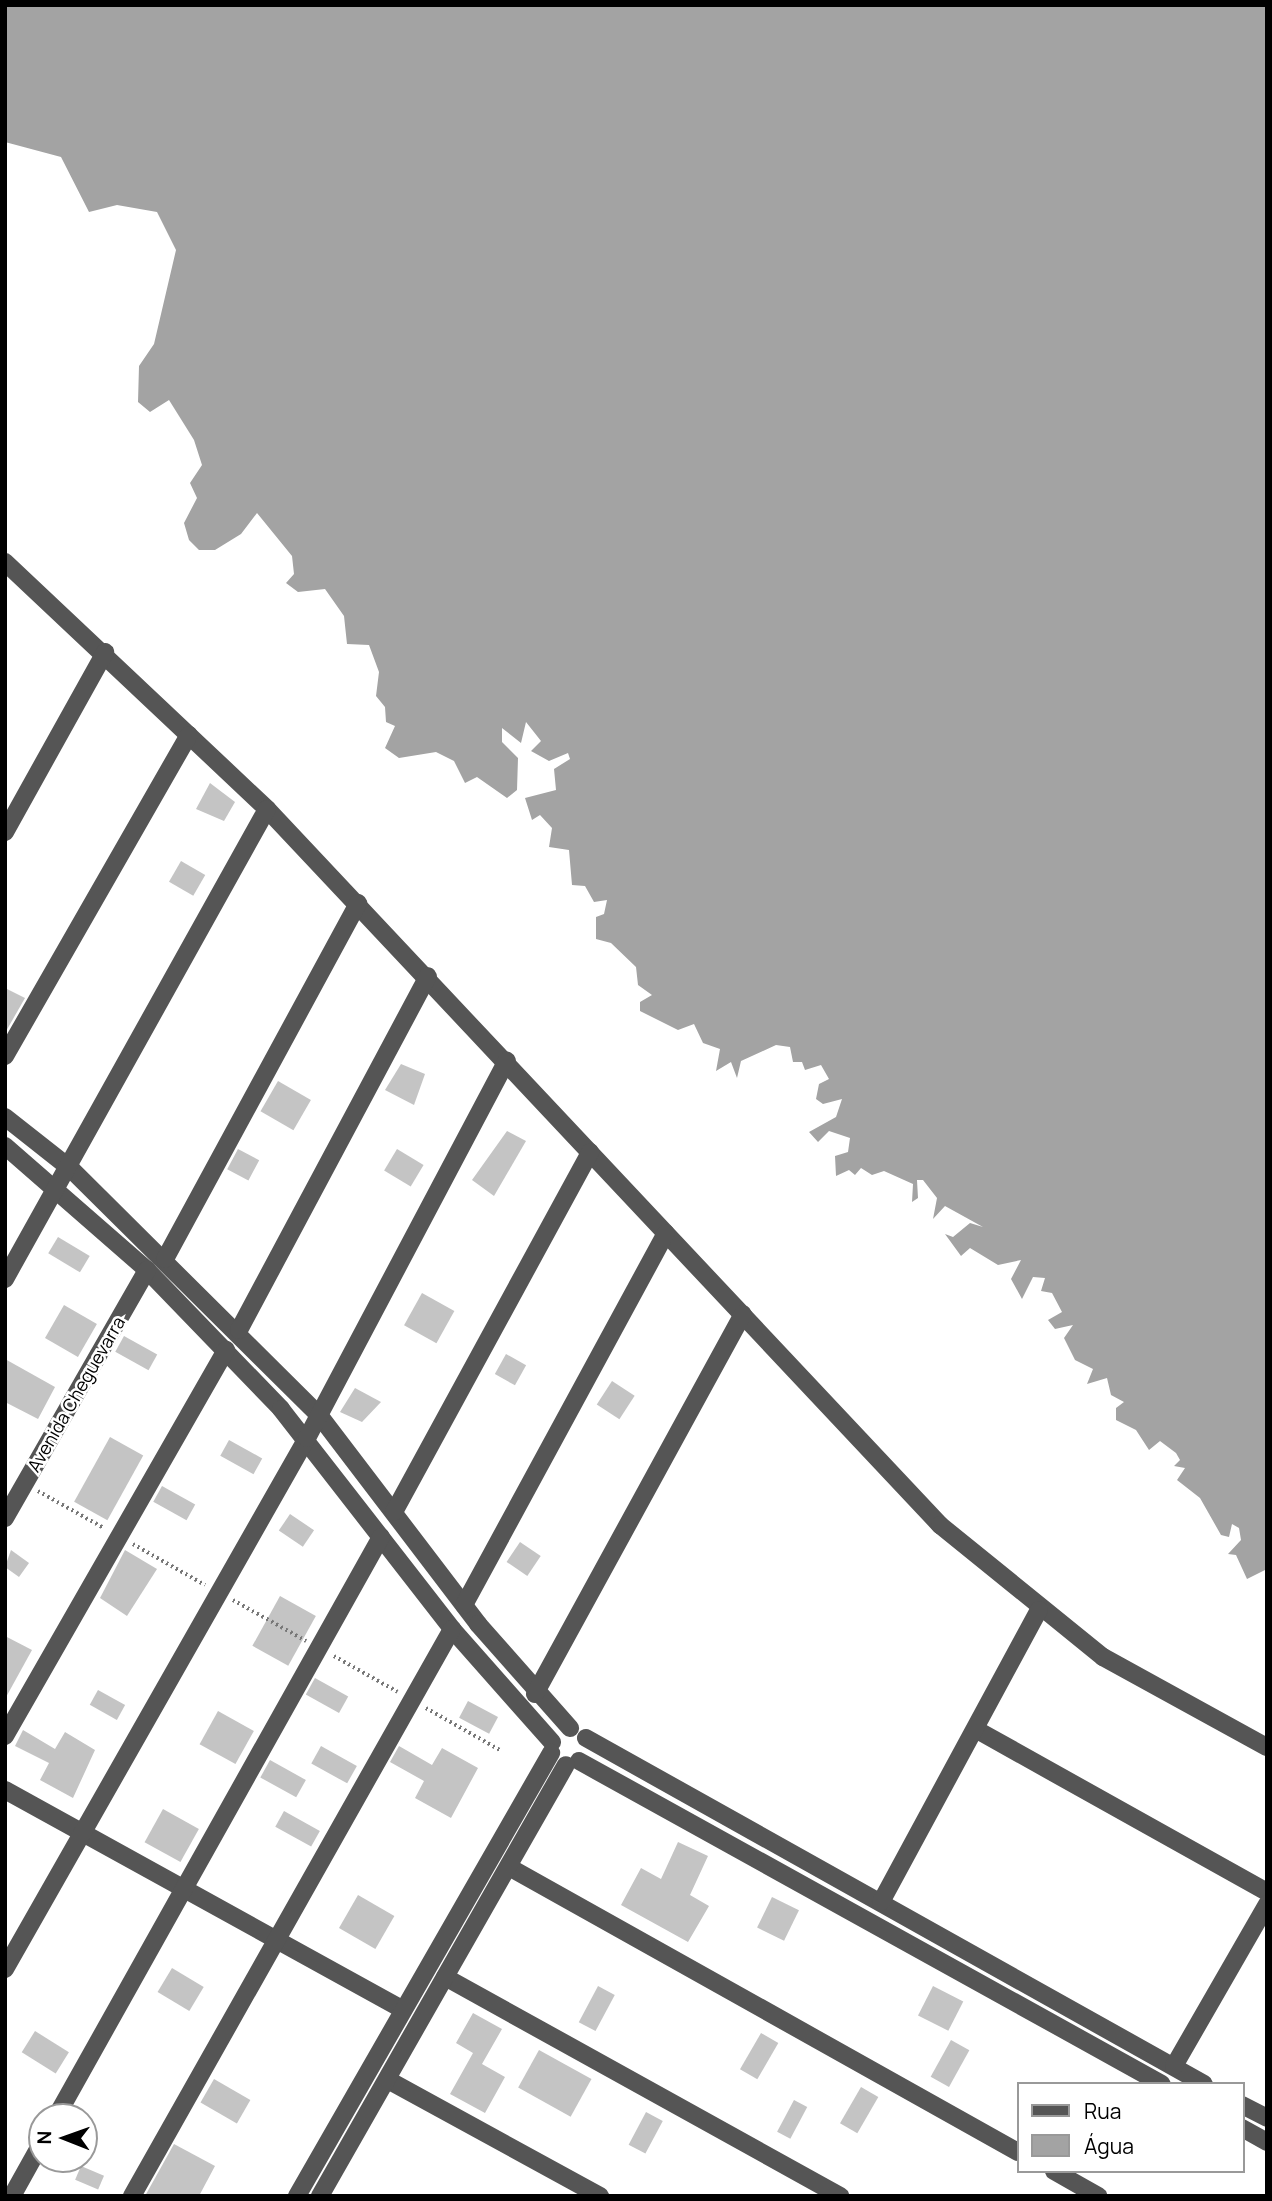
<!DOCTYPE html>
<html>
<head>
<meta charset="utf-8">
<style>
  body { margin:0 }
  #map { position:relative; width:1272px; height:2201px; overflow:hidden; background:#fff; font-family:Manrope,sans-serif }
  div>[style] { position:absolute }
  .water>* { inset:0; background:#a3a3a3 }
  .building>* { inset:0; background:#c4c4c4; transform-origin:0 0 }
  .path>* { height:3.5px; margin-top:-1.75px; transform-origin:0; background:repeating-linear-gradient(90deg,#777 0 2px,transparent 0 5.5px) }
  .minor>* { height:18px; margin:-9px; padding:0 9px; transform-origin:9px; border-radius:9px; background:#555 }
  span { translate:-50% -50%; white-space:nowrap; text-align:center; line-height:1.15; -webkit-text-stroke:5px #fff; paint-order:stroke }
  .street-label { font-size:18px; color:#000 }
  .frame { position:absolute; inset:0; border:7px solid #000; pointer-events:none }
  .legend { position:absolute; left:1017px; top:2082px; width:228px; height:91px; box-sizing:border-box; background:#fff; border:2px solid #999; margin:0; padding:9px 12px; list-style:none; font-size:21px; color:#000 }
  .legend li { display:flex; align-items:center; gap:14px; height:35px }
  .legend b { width:35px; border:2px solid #999 }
  .north { position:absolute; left:28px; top:2103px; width:70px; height:70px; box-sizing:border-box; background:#fff; border:2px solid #999; border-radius:50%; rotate:271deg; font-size:19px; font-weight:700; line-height:28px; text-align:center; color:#000 }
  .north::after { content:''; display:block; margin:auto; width:24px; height:32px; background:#000; clip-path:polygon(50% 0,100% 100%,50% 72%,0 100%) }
</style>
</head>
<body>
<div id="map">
  <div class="water">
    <div style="clip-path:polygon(5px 5px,1267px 5px,1267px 1569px,1247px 1579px,1236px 1555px,1228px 1554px,1241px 1540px,1239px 1528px,1232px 1524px,1229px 1537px,1221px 1535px,1200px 1498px,1177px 1480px,1185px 1468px,1174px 1466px,1180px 1460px,1176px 1453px,1160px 1441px,1149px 1450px,1136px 1430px,1116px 1420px,1116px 1408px,1124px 1402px,1111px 1395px,1107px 1378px,1087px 1384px,1093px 1369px,1075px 1360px,1064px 1338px,1073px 1325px,1055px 1329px,1048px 1320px,1062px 1312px,1052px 1293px,1041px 1291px,1045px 1278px,1033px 1277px,1022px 1299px,1011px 1279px,1021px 1260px,998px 1265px,970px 1248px,961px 1256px,945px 1234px,953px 1237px,970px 1223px,983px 1227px,945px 1206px,933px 1219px,937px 1198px,923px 1180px,917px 1180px,918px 1198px,912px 1202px,913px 1184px,884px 1171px,872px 1175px,861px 1168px,855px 1175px,849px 1170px,836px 1176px,835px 1156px,848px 1152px,850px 1138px,829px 1131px,818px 1142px,809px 1132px,836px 1117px,842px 1099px,823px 1104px,816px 1099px,819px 1084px,829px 1079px,821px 1065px,805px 1070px,802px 1062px,793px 1062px,790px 1047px,776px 1045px,741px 1061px,737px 1078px,731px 1062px,716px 1071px,720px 1049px,703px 1043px,694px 1024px,678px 1030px,640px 1011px,640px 1002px,652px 995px,638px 985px,636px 967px,611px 943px,596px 939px,596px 917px,604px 914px,607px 900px,594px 902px,585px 886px,572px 885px,569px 850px,549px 847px,552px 828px,540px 815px,532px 820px,525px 798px,556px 790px,554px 769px,570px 759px,568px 753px,549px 761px,531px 751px,541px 741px,526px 722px,521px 743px,502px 728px,502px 742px,518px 758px,517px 790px,507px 798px,477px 777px,465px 783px,454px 761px,436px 752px,399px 758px,385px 748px,395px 726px,386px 722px,385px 707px,376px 696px,379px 672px,369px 645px,347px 644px,344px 616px,325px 589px,298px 592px,286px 583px,294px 574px,292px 556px,257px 513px,241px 534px,215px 550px,199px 550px,189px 540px,184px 523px,197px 498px,190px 483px,202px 465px,194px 440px,169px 400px,150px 412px,138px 402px,139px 366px,154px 344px,176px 250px,157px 212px,117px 205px,89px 212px,61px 157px,5px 142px)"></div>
  </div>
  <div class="building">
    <div style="clip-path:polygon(210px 783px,235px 802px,224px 821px,196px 809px)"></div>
    <div style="left:181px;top:861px;width:28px;height:24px;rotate:30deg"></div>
    <div style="clip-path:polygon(5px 988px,25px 998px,5px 1033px)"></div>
    <div style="clip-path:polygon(401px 1064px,425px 1074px,414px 1105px,385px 1090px)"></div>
    <div style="left:278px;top:1081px;width:38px;height:35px;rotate:30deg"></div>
    <div style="clip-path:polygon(507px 1131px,526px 1141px,494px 1196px,472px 1180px)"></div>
    <div style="left:238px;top:1149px;width:24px;height:23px;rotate:28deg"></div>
    <div style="left:397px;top:1149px;width:31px;height:25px;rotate:31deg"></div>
    <div style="left:58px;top:1237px;width:37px;height:19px;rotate:31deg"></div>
    <div style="left:422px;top:1293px;width:37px;height:37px;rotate:29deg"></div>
    <div style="left:64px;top:1305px;width:38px;height:38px;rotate:30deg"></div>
    <div style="left:124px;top:1336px;width:38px;height:18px;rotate:29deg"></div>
    <div style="left:506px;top:1354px;width:23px;height:23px;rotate:29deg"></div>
    <div style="clip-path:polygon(5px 1359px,55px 1387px,38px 1419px,5px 1402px)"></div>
    <div style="left:612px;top:1381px;width:27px;height:28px;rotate:33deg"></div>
    <div style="clip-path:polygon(355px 1388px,381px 1402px,362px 1422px,340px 1412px)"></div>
    <div style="left:110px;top:1437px;width:38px;height:74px;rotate:29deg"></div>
    <div style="left:229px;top:1440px;width:38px;height:18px;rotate:29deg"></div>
    <div style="left:162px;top:1486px;width:38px;height:18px;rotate:29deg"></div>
    <div style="left:290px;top:1514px;width:29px;height:20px;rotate:34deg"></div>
    <div style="left:520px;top:1542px;width:25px;height:24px;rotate:34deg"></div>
    <div style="clip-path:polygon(11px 1550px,29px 1563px,19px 1577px,5px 1567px)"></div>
    <div style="clip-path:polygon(125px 1550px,157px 1569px,127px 1616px,100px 1598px)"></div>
    <div style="left:280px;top:1596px;width:41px;height:57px;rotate:29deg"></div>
    <div style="clip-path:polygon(5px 1636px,32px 1650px,5px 1699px)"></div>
    <div style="left:315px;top:1678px;width:38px;height:19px;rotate:29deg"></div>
    <div style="left:98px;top:1690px;width:31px;height:17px;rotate:29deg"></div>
    <div style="left:468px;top:1701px;width:34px;height:19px;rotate:28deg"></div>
    <div style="left:218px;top:1711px;width:41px;height:38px;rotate:29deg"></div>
    <div style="clip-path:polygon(23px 1730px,55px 1749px,65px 1732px,95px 1750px,73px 1798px,40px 1780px,49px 1763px,15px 1746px)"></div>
    <div style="left:321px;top:1746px;width:41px;height:20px;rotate:29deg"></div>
    <div style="clip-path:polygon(399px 1746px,432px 1765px,442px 1748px,478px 1768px,451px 1818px,415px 1798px,424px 1781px,390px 1762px)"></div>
    <div style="left:270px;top:1760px;width:41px;height:20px;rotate:29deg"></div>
    <div style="left:163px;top:1809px;width:41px;height:38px;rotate:29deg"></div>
    <div style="left:284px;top:1811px;width:41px;height:18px;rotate:29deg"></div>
    <div style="clip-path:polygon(678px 1842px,708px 1856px,690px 1895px,709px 1906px,688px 1942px,621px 1905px,641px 1868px,661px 1879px)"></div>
    <div style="left:358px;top:1895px;width:42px;height:38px;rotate:30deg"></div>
    <div style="left:772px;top:1897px;width:30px;height:34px;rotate:26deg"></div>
    <div style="left:172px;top:1968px;width:37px;height:28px;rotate:31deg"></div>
    <div style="left:598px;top:1986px;width:19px;height:41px;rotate:28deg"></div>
    <div style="left:933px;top:1986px;width:34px;height:33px;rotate:27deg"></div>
    <div style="clip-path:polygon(473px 2013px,502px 2029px,482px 2064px,505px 2077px,485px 2113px,450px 2094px,473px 2053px,456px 2043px)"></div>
    <div style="left:35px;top:2031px;width:40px;height:25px;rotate:32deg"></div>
    <div style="left:761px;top:2033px;width:20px;height:42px;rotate:30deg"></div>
    <div style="left:951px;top:2040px;width:21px;height:42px;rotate:29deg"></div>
    <div style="left:539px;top:2050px;width:60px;height:43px;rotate:29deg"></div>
    <div style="left:214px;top:2079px;width:42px;height:27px;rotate:30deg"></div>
    <div style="left:861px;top:2087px;width:20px;height:42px;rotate:30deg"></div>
    <div style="left:794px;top:2100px;width:15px;height:36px;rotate:28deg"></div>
    <div style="left:646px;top:2112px;width:19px;height:37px;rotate:28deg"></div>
    <div style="clip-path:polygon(174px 2144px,215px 2166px,199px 2196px,145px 2196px)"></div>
    <div style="left:81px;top:2166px;width:25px;height:15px;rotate:23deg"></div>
  </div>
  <div class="path">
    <div style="left:38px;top:1491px;width:76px;rotate:29.3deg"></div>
    <div style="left:133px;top:1544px;width:83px;rotate:29.7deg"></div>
    <div style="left:233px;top:1600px;width:84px;rotate:29.3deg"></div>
    <div style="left:334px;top:1656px;width:73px;rotate:29.4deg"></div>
    <div style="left:426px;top:1708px;width:85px;rotate:29.6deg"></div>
  </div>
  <div class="minor">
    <div style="left:5px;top:562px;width:360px;rotate:43.3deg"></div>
    <div style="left:267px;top:809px;width:983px;rotate:46.77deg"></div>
    <div style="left:940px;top:1525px;width:210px;rotate:39deg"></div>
    <div style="left:1103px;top:1657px;width:187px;rotate:28.8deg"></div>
    <div style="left:5px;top:832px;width:206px;rotate:-60.9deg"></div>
    <div style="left:5px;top:1056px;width:370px;rotate:-60.2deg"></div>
    <div style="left:5px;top:1117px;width:85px;rotate:38.3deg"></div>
    <div style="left:72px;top:1170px;width:348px;rotate:44.8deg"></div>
    <div style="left:319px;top:1415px;width:263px;rotate:52.7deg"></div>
    <div style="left:478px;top:1624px;width:139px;rotate:48.5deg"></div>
    <div style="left:5px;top:1146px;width:189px;rotate:41.1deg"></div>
    <div style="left:147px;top:1270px;width:193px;rotate:46deg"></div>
    <div style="left:281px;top:1409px;width:279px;rotate:52.1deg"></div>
    <div style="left:452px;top:1629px;width:151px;rotate:48.5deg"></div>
    <div style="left:165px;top:1259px;width:405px;rotate:-61.5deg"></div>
    <div style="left:5px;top:1279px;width:538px;rotate:-60.86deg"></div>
    <div style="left:239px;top:1330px;width:401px;rotate:-61.9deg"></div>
    <div style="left:394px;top:1512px;width:410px;rotate:-61.4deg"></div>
    <div style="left:5px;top:1518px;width:286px;rotate:-60.2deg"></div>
    <div style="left:464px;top:1605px;width:423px;rotate:-61.5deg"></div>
    <div style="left:535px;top:1694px;width:433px;rotate:-61.3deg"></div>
    <div style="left:977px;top:1730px;width:332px;rotate:29.2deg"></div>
    <div style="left:5px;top:1736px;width:445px;rotate:-60.2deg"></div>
    <div style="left:586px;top:1738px;width:708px;rotate:29.24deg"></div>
    <div style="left:579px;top:1761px;width:666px;rotate:28.99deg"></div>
    <div style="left:5px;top:1790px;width:453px;rotate:28.9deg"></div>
    <div style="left:509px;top:1867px;width:583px;rotate:29.25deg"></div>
    <div style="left:881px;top:1902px;width:332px;rotate:-61.6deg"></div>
    <div style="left:5px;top:1969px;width:611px;rotate:-60.37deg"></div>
    <div style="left:307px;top:1438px;width:427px;rotate:-62.1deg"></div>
    <div style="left:445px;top:1977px;width:452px;rotate:29deg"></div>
    <div style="left:1174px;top:2066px;width:187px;rotate:-60.1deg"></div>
    <div style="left:388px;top:2080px;width:242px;rotate:28.7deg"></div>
    <div style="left:1242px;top:2105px;width:28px;rotate:27deg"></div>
    <div style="left:56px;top:2117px;width:665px;rotate:-60.74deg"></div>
    <div style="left:1242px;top:2128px;width:29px;rotate:29deg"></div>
    <div style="left:1054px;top:2171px;width:51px;rotate:29.6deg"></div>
    <div style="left:12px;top:2196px;width:62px;rotate:-60.9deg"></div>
    <div style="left:132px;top:2196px;width:651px;rotate:-60.56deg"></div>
    <div style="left:297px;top:2196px;width:511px;rotate:-60.17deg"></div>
    <div style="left:320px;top:2196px;width:496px;rotate:-60.3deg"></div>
  </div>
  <div class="street-label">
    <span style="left:76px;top:1394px;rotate:-60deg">Avenida Cheguevarra</span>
  </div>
  <div class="frame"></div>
  <ul class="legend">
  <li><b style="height:9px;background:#555"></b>Rua</li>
  <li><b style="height:19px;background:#a3a3a3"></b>Água</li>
  </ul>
  <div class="north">N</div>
</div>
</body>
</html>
